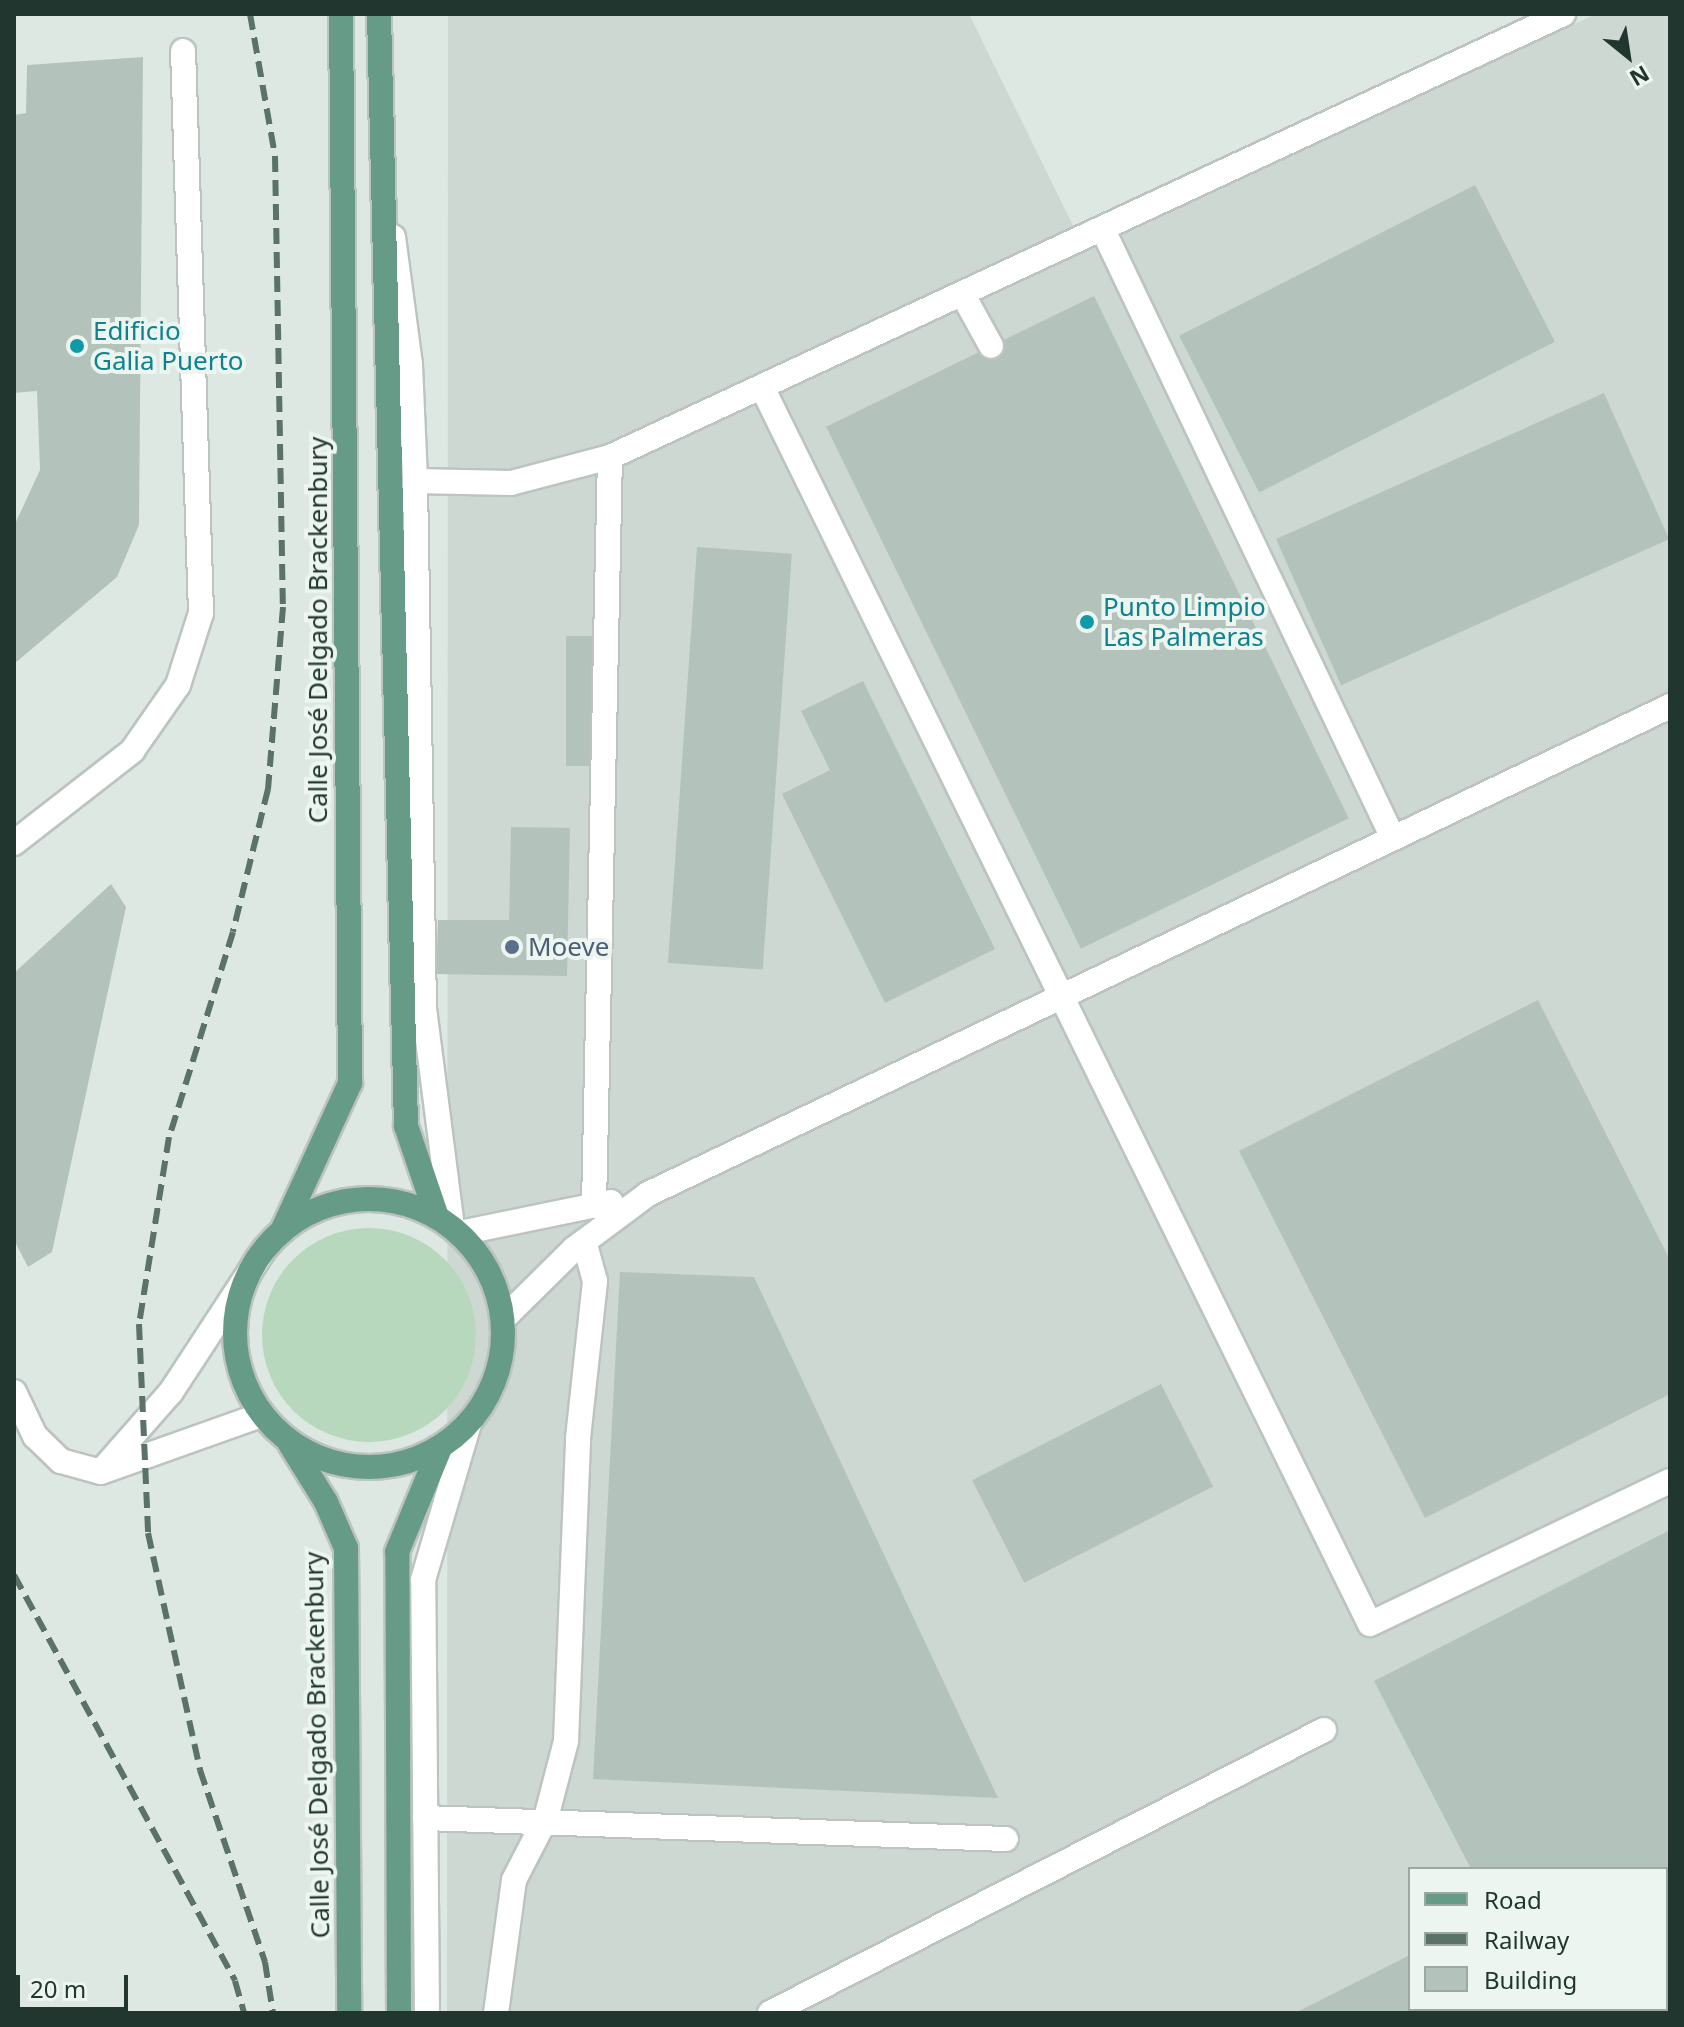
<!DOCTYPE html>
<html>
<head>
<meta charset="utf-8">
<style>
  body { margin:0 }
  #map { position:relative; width:1684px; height:2027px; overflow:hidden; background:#dee8e2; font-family:"Noto Sans",sans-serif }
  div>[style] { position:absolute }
  .built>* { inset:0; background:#ccd8d1 }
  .green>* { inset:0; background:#b7d8bd }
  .round { border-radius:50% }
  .building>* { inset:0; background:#b3c3bb; transform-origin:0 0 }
  .roads { filter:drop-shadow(2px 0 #bcc3c0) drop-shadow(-2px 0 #bcc3c0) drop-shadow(0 2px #bcc3c0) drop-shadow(0 -2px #bcc3c0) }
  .minor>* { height:24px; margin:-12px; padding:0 12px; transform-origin:12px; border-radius:12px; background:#fff }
  .major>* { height:24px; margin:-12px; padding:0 12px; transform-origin:12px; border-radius:12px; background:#659b87 }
  .major>.ring { margin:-12px; padding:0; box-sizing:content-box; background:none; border:24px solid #659b87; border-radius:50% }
  .rail>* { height:6px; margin-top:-3px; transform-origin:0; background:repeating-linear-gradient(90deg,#5a7269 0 16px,transparent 0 24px) }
  .dots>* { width:22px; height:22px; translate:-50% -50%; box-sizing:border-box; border:4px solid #edf5f0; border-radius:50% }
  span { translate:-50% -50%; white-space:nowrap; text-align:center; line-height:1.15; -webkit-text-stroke:8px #edf5f0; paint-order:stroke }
  .culture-label { font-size:26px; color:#0d838f }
  .left { translate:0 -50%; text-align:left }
  .street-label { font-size:26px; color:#20362e }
  .service-label { font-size:26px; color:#4e5e75 }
  .frame { position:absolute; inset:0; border:16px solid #20362e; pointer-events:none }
  .legend { position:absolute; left:1408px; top:1867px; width:260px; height:144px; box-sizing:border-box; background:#edf5f0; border:2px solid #9ba9a2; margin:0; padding:10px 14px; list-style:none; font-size:24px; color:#20362e }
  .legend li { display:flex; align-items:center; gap:16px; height:40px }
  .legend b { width:40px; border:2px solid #9ba9a2 }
  .north { position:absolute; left:1588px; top:16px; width:80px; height:80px; -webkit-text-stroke:6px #edf5f0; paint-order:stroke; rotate:150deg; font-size:22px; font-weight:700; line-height:32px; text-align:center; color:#20362e }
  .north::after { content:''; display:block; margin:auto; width:28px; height:36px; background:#20362e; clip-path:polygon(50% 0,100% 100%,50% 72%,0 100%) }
  .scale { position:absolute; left:16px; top:1975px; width:112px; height:36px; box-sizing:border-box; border:4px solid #20362e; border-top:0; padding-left:10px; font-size:24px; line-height:28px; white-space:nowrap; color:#20362e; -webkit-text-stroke:6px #edf5f0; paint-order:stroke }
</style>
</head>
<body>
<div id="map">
  <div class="built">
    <div style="clip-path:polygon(evenodd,448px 14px,969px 14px,1086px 252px,1596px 14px,1670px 14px,1670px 2013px,447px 2013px,448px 14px,1410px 1869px,1666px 1869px,1666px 2009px,1410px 2009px,1410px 1869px)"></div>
  </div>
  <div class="green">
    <div class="round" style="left:262px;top:1228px;width:214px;height:214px"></div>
  </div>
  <div class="building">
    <div style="clip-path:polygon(143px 57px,139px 525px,117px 577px,14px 664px,14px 526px,40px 470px,37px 391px,14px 393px,14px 115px,26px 113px,27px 65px)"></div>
    <div style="left:1475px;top:185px;width:176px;height:332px;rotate:63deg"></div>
    <div style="left:1094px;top:296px;width:581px;height:298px;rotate:64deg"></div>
    <div style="left:1604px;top:393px;width:160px;height:359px;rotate:66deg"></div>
    <div style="left:697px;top:547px;width:95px;height:417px;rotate:4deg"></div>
    <div style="left:566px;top:636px;width:27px;height:130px"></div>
    <div style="clip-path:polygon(863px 681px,995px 949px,885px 1003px,782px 794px,830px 770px,801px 711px)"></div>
    <div style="clip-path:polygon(511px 827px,570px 828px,567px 976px,436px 974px,438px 920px,509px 920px)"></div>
    <div style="clip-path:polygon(111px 884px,126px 907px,52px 1252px,28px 1267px,14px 1240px,14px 973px)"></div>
    <div style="clip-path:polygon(1538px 1000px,1670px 1260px,1670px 1394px,1425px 1518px,1239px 1151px)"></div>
    <div style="clip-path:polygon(620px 1272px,754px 1277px,998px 1798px,593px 1779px)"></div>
    <div style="left:1161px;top:1384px;width:115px;height:212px;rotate:63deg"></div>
    <div style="clip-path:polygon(1670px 1530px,1670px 2013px,1545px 2013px,1543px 2009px,1666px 2009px,1666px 1869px,1471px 1869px,1374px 1681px)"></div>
    <div style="clip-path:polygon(1410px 1955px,1410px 2009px,1459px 2013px,1295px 2013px)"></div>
  </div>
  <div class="roads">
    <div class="minor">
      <div style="left:1103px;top:230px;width:674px;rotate:64.5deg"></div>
      <div style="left:393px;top:237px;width:129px;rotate:82.4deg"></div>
      <div style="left:410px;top:365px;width:116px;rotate:87.5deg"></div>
      <div style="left:963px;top:295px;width:58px;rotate:61.2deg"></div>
      <div style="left:762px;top:387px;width:1378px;rotate:63.83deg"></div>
      <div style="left:1370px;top:1624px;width:332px;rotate:-25.5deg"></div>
      <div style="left:14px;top:843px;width:150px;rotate:-37.9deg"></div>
      <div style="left:132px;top:751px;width:80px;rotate:-55.1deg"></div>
      <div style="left:178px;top:685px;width:76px;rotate:-72.3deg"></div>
      <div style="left:201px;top:613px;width:562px;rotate:-91.83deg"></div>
      <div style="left:594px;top:1206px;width:749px;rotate:-88.78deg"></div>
      <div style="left:610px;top:457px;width:1051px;rotate:-24.93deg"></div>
      <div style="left:452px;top:1227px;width:221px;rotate:-97.3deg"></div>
      <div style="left:424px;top:1008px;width:527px;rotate:-90.98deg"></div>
      <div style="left:415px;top:481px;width:96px;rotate:1.2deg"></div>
      <div style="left:511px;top:483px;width:102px;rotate:-14.7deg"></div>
      <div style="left:460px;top:1233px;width:154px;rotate:-11.6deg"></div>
      <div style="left:503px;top:1319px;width:100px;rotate:-44.6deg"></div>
      <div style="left:574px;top:1249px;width:92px;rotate:-36.6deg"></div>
      <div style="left:648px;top:1194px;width:1133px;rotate:-25.52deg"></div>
      <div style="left:14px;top:1392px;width:49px;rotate:64.5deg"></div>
      <div style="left:35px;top:1436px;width:36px;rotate:44deg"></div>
      <div style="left:61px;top:1461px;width:41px;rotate:15.4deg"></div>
      <div style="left:101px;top:1472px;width:170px;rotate:-19.6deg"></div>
      <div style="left:105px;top:1467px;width:100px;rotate:-48.7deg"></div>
      <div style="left:171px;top:1392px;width:170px;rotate:-56.8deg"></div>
      <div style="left:425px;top:1818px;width:581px;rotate:2.07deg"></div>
      <div style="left:427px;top:2013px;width:433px;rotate:-90.5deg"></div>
      <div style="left:423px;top:1580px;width:163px;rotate:-73.6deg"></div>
      <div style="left:496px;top:2013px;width:134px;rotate:-82.3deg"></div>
      <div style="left:514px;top:1880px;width:70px;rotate:-62.7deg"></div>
      <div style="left:546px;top:1818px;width:80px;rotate:-75.4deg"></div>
      <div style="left:566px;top:1741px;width:303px;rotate:-87.7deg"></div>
      <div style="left:578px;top:1438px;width:158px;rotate:-83.8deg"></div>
      <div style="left:595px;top:1281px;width:41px;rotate:-105.4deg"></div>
      <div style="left:770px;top:2013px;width:622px;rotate:-27.06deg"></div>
    </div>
    <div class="major">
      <div style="left:379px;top:14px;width:1112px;rotate:88.61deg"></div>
      <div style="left:406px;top:1126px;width:96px;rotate:71.2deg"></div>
      <div class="ring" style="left:235px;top:1199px;width:244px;height:244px"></div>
      <div style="left:282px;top:1231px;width:163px;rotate:-65.3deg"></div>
      <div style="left:350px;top:1083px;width:1069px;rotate:-90.48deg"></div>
      <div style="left:290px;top:1444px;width:68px;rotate:58.2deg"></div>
      <div style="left:326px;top:1502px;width:50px;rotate:66.5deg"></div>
      <div style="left:346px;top:1548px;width:465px;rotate:89.6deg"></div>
      <div style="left:399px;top:2013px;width:461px;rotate:-90.2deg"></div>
      <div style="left:397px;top:1552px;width:113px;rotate:-67.5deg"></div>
    </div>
  </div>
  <div class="rail">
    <div style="left:250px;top:14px;width:144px;rotate:80deg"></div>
    <div style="left:275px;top:156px;width:451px;rotate:89deg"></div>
    <div style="left:283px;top:607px;width:183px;rotate:94.7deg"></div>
    <div style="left:268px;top:789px;width:147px;rotate:103.8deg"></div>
    <div style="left:233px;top:932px;width:215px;rotate:107.3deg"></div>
    <div style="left:169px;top:1137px;width:189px;rotate:99.1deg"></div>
    <div style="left:139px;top:1324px;width:209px;rotate:87.5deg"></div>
    <div style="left:148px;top:1533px;width:243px;rotate:77.6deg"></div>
    <div style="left:200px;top:1770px;width:203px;rotate:71.3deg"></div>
    <div style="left:265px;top:1962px;width:52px;rotate:81.1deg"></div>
    <div style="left:14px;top:1575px;width:462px;rotate:61.4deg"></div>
    <div style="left:235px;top:1981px;width:33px;rotate:74deg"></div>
  </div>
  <div class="dots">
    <div style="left:77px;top:346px;background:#0f9aa8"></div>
    <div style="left:1087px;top:622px;background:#0f9aa8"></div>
    <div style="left:512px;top:947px;background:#5c6f8a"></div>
  </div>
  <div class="culture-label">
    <span class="left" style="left:93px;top:346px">Edificio<br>Galia Puerto</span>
    <span class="left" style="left:1103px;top:622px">Punto Limpio<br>Las Palmeras</span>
  </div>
  <div class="street-label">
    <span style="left:318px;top:630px;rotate:-90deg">Calle José Delgado Brackenbury</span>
    <span style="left:317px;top:1745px;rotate:-91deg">Calle José Delgado Brackenbury</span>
  </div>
  <div class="service-label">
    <span class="left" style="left:528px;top:947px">Moeve</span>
  </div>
  <div class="frame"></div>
  <ul class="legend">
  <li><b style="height:10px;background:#659b87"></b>Road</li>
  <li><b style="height:10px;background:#5a7269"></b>Railway</li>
  <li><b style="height:22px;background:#b3c3bb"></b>Building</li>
  </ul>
  <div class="north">N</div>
  <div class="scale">20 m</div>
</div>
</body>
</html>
